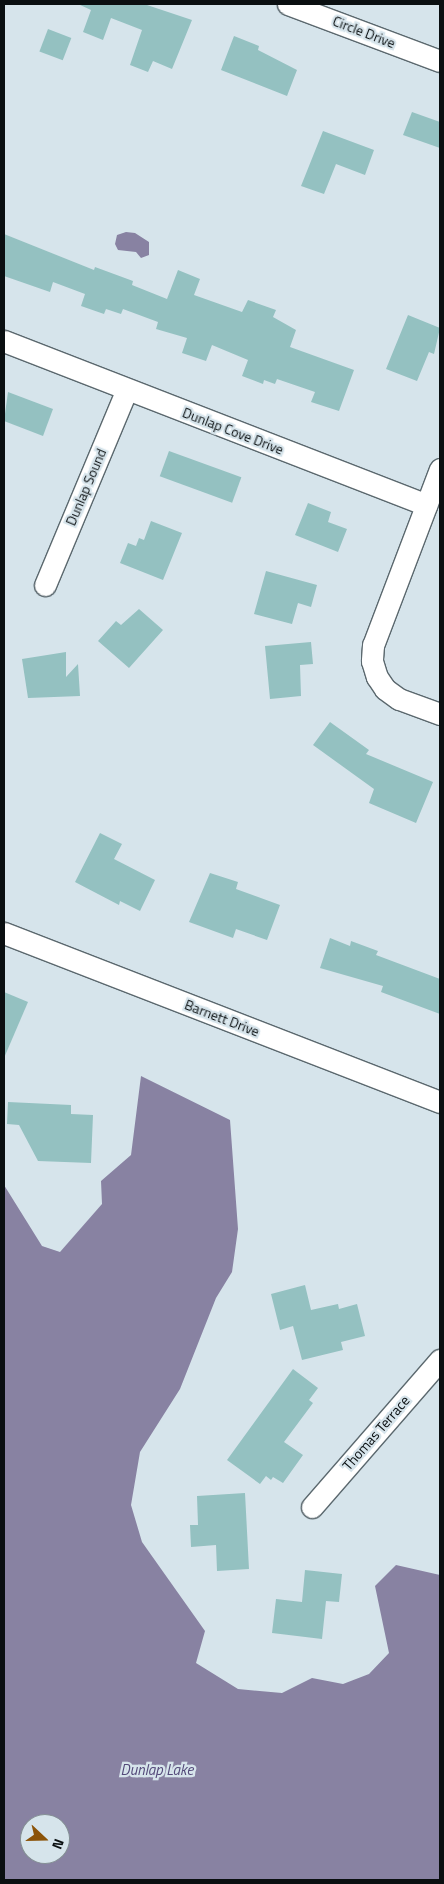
<!DOCTYPE html>
<html>
<head>
<meta charset="utf-8">
<style>
  body { margin:0 }
  #map { position:relative; width:444px; height:1884px; overflow:hidden; background:#d6e4eb; font-family:"Titillium Web",sans-serif }
  div>[style] { position:absolute }
  .water>* { inset:0; background:#8882a2 }
  .building>* { inset:0; background:#94c1c1; transform-origin:0 0 }
  .roads { filter:drop-shadow(1px 0 #5b686e) drop-shadow(-1px 0 #5b686e) drop-shadow(0 1px #5b686e) drop-shadow(0 -1px #5b686e) }
  .minor>* { height:21px; margin:-10.5px; padding:0 10.5px; transform-origin:10.5px; border-radius:10.5px; background:#fff }
  span { translate:-50% -50%; white-space:nowrap; text-align:center; line-height:1.15; -webkit-text-stroke:4.5px #d6e4eb; paint-order:stroke }
  .street-label { font-size:14px; color:#0a0f11 }
  .water-label { font-size:15px; color:#534979; font-style:italic }
  .frame { position:absolute; inset:0; border:5px solid #0a0f11; pointer-events:none }
  .north { position:absolute; left:20px; top:1814px; width:50px; height:50px; box-sizing:border-box; background:#d6e4eb; border:1px solid #848f94; border-radius:50%; rotate:111deg; font-size:14px; font-weight:700; line-height:20px; text-align:center; color:#0a0f11 }
  .north::after { content:''; display:block; margin:auto; width:18px; height:22px; background:#8b5308; clip-path:polygon(50% 0,100% 100%,50% 72%,0 100%) }
</style>
</head>
<body>
<div id="map">
  <div class="water">
    <div style="clip-path:polygon(126px 232px,135px 233px,149px 242px,149px 255px,141px 258px,136px 252px,118px 250px,115px 244px,117px 235px)"></div>
    <div style="clip-path:polygon(evenodd,141px 1076px,230px 1120px,238px 1229px,232px 1272px,216px 1298px,180px 1389px,140px 1452px,131px 1505px,142px 1542px,205px 1631px,196px 1663px,238px 1689px,282px 1693px,312px 1678px,343px 1684px,369px 1674px,389px 1653px,375px 1586px,396px 1565px,440px 1575px,440px 1880px,4px 1880px,4px 1185px,42px 1246px,60px 1252px,102px 1204px,101px 1181px,131px 1155px,141px 1076px,30px 1824px,60px 1824px,60px 1854px,30px 1854px,30px 1824px)"></div>
  </div>
  <div class="building">
    <div style="clip-path:polygon(78px 4px,144px 4px,192px 20px,172px 69px,153px 61px,148px 72px,130px 65px,142px 30px,111px 18px,103px 40px,83px 32px,91px 10px)"></div>
    <div style="left:48px;top:29px;width:25px;height:24px;rotate:21deg"></div>
    <div style="clip-path:polygon(234px 36px,259px 46px,258px 50px,297px 70px,287px 96px,221px 70px)"></div>
    <div style="clip-path:polygon(412px 112px,440px 122px,440px 148px,403px 135px)"></div>
    <div style="clip-path:polygon(323px 131px,374px 150px,365px 175px,336px 164px,324px 194px,301px 186px)"></div>
    <div style="clip-path:polygon(4px 234px,94px 270px,95px 267px,133px 281px,132px 285px,167px 299px,178px 270px,200px 279px,194px 295px,242px 312px,248px 300px,276px 310px,273px 317px,296px 330px,290px 347px,354px 370px,339px 411px,311px 402px,315px 392px,277px 379px,275px 384px,264px 380px,263px 384px,242px 376px,248px 360px,212px 345px,206px 361px,182px 353px,187px 338px,156px 329px,158px 322px,123px 309px,121px 314px,106px 309px,104px 314px,81px 306px,85px 294px,53px 282px,50px 292px,4px 276px)"></div>
    <div style="clip-path:polygon(408px 315px,440px 328px,434px 354px,429px 352px,417px 381px,386px 369px)"></div>
    <div style="clip-path:polygon(8px 392px,53px 409px,43px 436px,4px 421px)"></div>
    <div style="left:169px;top:451px;width:77px;height:27px;rotate:20deg"></div>
    <div style="clip-path:polygon(308px 503px,331px 512px,328px 522px,347px 529px,338px 552px,295px 535px)"></div>
    <div style="clip-path:polygon(151px 521px,182px 533px,163px 580px,120px 563px,128px 543px,136px 546px,139px 538px,144px 540px)"></div>
    <div style="clip-path:polygon(266px 571px,317px 585px,311px 607px,298px 603px,292px 624px,254px 614px)"></div>
    <div style="clip-path:polygon(139px 609px,163px 630px,129px 668px,98px 641px,116px 621px,121px 625px)"></div>
    <div style="clip-path:polygon(311px 642px,313px 664px,300px 665px,301px 696px,270px 699px,265px 646px)"></div>
    <div style="clip-path:polygon(66px 652px,66px 677px,78px 664px,80px 696px,28px 698px,22px 659px)"></div>
    <div style="clip-path:polygon(330px 722px,369px 750px,366px 754px,433px 782px,416px 823px,369px 803px,374px 789px,313px 745px)"></div>
    <div style="clip-path:polygon(100px 833px,122px 844px,114px 859px,155px 880px,140px 911px,120px 901px,119px 905px,75px 882px)"></div>
    <div style="clip-path:polygon(210px 873px,238px 882px,236px 889px,280px 905px,267px 940px,236px 929px,233px 938px,189px 922px)"></div>
    <div style="clip-path:polygon(330px 938px,350px 946px,351px 941px,378px 951px,376px 955px,440px 979px,440px 1014px,381px 992px,383px 986px,320px 968px)"></div>
    <div style="clip-path:polygon(4px 992px,28px 1002px,4px 1058px)"></div>
    <div style="clip-path:polygon(8px 1102px,71px 1105px,71px 1114px,93px 1115px,91px 1163px,38px 1161px,19px 1125px,7px 1124px)"></div>
    <div style="clip-path:polygon(305px 1285px,311px 1310px,338px 1304px,339px 1309px,357px 1304px,365px 1336px,341px 1342px,343px 1350px,302px 1360px,293px 1326px,280px 1330px,271px 1294px)"></div>
    <div style="clip-path:polygon(293px 1369px,318px 1388px,309px 1400px,313px 1403px,284px 1442px,303px 1455px,283px 1483px,273px 1477px,271px 1480px,266px 1476px,260px 1484px,227px 1460px)"></div>
    <div style="clip-path:polygon(245px 1493px,249px 1569px,217px 1571px,216px 1545px,191px 1547px,190px 1525px,198px 1525px,197px 1496px)"></div>
    <div style="clip-path:polygon(305px 1570px,342px 1574px,339px 1602px,326px 1601px,322px 1639px,272px 1633px,276px 1599px,302px 1602px)"></div>
  </div>
  <div class="roads">
    <div class="minor">
      <div style="left:288px;top:4px;width:162px;rotate:20.6deg"></div>
      <div style="left:4px;top:341px;width:453px;rotate:21.2deg"></div>
      <div style="left:440px;top:469px;width:188px;rotate:110.8deg"></div>
      <div style="left:373px;top:645px;width:16px;rotate:94deg"></div>
      <div style="left:372px;top:661px;width:17px;rotate:73deg"></div>
      <div style="left:377px;top:677px;width:14px;rotate:56deg"></div>
      <div style="left:385px;top:689px;width:17px;rotate:36deg"></div>
      <div style="left:399px;top:699px;width:44px;rotate:20.1deg"></div>
      <div style="left:45px;top:585px;width:212px;rotate:-67.3deg"></div>
      <div style="left:4px;top:933px;width:468px;rotate:21.2deg"></div>
      <div style="left:312px;top:1507px;width:195px;rotate:-49deg"></div>
    </div>
  </div>
  <div class="street-label">
    <span style="left:364px;top:32px;rotate:21deg">Circle Drive</span>
    <span style="left:233px;top:431px;rotate:21deg">Dunlap Cove Drive</span>
    <span style="left:86px;top:487px;rotate:-67deg">Dunlap Sound</span>
    <span style="left:222px;top:1018px;rotate:21deg">Barnett Drive</span>
    <span style="left:376px;top:1433px;rotate:-49deg">Thomas Terrace</span>
  </div>
  <div class="water-label">
    <span style="left:157px;top:1770px">Dunlap Lake</span>
  </div>
  <div class="frame"></div>
  <div class="north">N</div>
</div>
</body>
</html>
